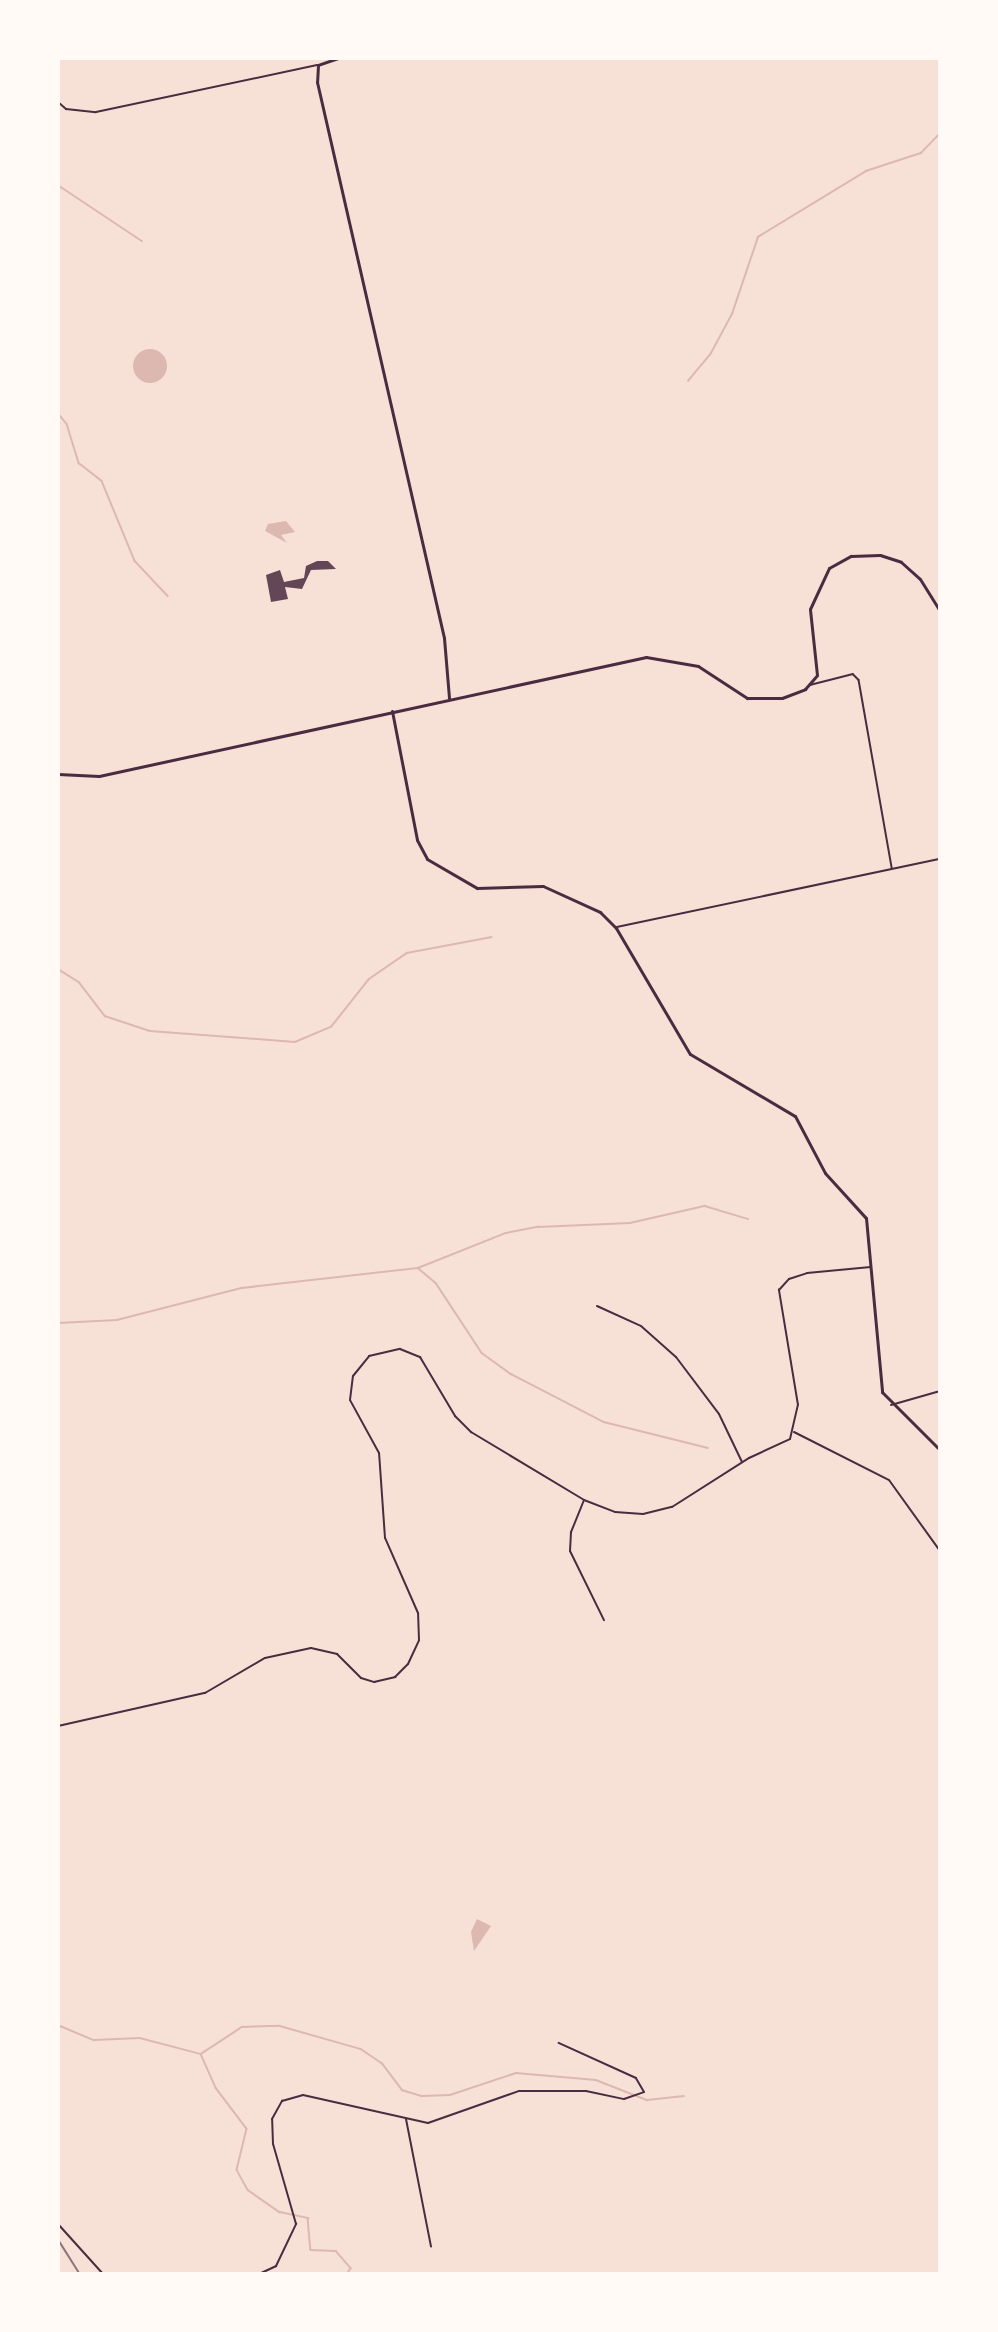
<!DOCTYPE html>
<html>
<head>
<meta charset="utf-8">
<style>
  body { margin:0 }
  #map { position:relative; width:998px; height:2332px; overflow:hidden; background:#f7e1d7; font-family:Commissioner,sans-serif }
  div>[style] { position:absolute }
  .water>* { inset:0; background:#dcb8b0 }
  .round { border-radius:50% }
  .stream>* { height:1.5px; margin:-0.75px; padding:0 0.75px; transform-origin:0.75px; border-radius:0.75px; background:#dcb8b0 }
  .building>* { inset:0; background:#644757 }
  .service>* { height:1.5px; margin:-0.75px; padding:0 0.75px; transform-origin:0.75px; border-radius:0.75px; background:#4a2c40 }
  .minor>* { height:2px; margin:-1px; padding:0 1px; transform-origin:1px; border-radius:1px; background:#4a2c40 }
  .tertiary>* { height:3px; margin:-1.5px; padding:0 1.5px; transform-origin:1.5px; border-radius:1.5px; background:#4a2c40 }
  .rail>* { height:1.5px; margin:-0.75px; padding:0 0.75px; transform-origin:0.75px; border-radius:0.75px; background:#8f747c }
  span { translate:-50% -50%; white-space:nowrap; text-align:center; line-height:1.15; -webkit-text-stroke:4.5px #fffaf5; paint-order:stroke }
  .frame { position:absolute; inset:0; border:60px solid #fffaf5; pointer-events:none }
</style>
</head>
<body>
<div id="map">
  <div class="water">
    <div class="round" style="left:133px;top:349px;width:34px;height:34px"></div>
    <div style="clip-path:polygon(286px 521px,295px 532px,281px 535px,287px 543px,265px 531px,268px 524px)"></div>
    <div style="clip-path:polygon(477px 1919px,491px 1926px,474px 1951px,471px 1932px)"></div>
  </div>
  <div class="stream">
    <div style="left:58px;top:185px;width:101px;rotate:33.7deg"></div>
    <div style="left:688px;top:381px;width:34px;rotate:-50deg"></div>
    <div style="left:710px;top:355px;width:47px;rotate:-61.8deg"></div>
    <div style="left:732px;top:314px;width:81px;rotate:-71.3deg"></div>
    <div style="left:758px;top:237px;width:127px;rotate:-31.4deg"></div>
    <div style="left:866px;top:171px;width:58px;rotate:-18.1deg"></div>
    <div style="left:921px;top:153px;width:28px;rotate:-46deg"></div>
    <div style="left:58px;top:413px;width:14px;rotate:51deg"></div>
    <div style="left:67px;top:424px;width:41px;rotate:72.9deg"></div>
    <div style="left:79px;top:463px;width:29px;rotate:38deg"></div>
    <div style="left:102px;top:481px;width:87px;rotate:67.6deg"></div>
    <div style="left:135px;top:561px;width:48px;rotate:46.7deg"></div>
    <div style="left:58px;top:969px;width:25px;rotate:32deg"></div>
    <div style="left:79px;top:982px;width:43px;rotate:52.6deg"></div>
    <div style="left:105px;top:1016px;width:47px;rotate:18.4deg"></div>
    <div style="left:150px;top:1031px;width:145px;rotate:4.3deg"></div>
    <div style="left:295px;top:1042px;width:39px;rotate:-23deg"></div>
    <div style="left:331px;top:1027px;width:61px;rotate:-51.6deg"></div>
    <div style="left:369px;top:979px;width:46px;rotate:-34.4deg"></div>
    <div style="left:407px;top:953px;width:86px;rotate:-10.7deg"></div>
    <div style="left:418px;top:1268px;width:23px;rotate:40deg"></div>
    <div style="left:436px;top:1283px;width:84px;rotate:56.7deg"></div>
    <div style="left:482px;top:1353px;width:36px;rotate:36deg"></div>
    <div style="left:511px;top:1374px;width:105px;rotate:27.3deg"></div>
    <div style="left:604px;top:1422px;width:107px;rotate:14deg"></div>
    <div style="left:58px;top:1323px;width:59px;rotate:-2.9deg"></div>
    <div style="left:117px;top:1320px;width:129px;rotate:-14.4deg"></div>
    <div style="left:242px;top:1288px;width:177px;rotate:-6.5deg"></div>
    <div style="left:418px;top:1268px;width:95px;rotate:-21.7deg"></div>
    <div style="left:506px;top:1233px;width:33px;rotate:-11deg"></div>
    <div style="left:538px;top:1227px;width:92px;rotate:-2.5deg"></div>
    <div style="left:630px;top:1223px;width:77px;rotate:-12.8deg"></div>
    <div style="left:705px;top:1206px;width:45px;rotate:16.8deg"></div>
    <div style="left:58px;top:2025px;width:39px;rotate:23deg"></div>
    <div style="left:94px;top:2040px;width:46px;rotate:-2.5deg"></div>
    <div style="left:140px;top:2038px;width:63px;rotate:14.7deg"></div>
    <div style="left:201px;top:2054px;width:37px;rotate:66deg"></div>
    <div style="left:216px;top:2088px;width:51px;rotate:52.9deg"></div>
    <div style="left:247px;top:2129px;width:42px;rotate:103.7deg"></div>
    <div style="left:237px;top:2170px;width:23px;rotate:61deg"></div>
    <div style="left:248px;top:2190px;width:39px;rotate:35deg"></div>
    <div style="left:280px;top:2212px;width:29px;rotate:12deg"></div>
    <div style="left:308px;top:2218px;width:32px;rotate:85deg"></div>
    <div style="left:311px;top:2250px;width:25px;rotate:2deg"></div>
    <div style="left:336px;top:2251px;width:23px;rotate:49deg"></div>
    <div style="left:351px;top:2268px;width:7px;rotate:117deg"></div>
    <div style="left:201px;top:2054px;width:49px;rotate:-33.4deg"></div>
    <div style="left:242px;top:2027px;width:38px;rotate:-2deg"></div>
    <div style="left:280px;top:2026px;width:84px;rotate:15.9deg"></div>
    <div style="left:361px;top:2049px;width:25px;rotate:34deg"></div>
    <div style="left:382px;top:2063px;width:34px;rotate:53deg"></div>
    <div style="left:402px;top:2090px;width:21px;rotate:17deg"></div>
    <div style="left:422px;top:2096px;width:28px;rotate:-2deg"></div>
    <div style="left:450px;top:2095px;width:70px;rotate:-18.4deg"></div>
    <div style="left:516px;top:2073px;width:80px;rotate:5deg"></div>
    <div style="left:596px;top:2080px;width:55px;rotate:21.4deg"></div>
    <div style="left:647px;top:2100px;width:37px;rotate:-6deg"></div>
  </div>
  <div class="building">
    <div style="clip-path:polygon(317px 561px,328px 561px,336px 569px,311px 570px,302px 589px,285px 587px,288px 599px,271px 602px,266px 575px,280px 570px,284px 582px,304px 578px,306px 566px)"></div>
  </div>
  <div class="service">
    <div style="left:810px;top:685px;width:44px;rotate:-14.3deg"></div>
    <div style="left:853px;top:674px;width:8px;rotate:45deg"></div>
    <div style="left:859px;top:680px;width:191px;rotate:80deg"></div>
    <div style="left:617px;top:927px;width:330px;rotate:-11.9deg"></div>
  </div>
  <div class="minor">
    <div style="left:58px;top:102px;width:11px;rotate:41deg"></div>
    <div style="left:66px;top:109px;width:30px;rotate:6deg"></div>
    <div style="left:96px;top:112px;width:226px;rotate:-12deg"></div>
    <div style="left:597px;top:1306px;width:48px;rotate:24.4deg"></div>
    <div style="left:641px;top:1326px;width:47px;rotate:41.5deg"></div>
    <div style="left:676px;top:1357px;width:71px;rotate:53deg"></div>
    <div style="left:719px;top:1414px;width:53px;rotate:64.4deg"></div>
    <div style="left:891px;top:1405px;width:51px;rotate:-15.9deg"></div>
    <div style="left:794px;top:1432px;width:106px;rotate:26.8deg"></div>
    <div style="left:889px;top:1480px;width:87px;rotate:54.3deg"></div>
    <div style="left:584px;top:1500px;width:35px;rotate:112deg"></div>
    <div style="left:571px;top:1532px;width:19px;rotate:93deg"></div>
    <div style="left:570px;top:1551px;width:77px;rotate:63.8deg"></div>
    <div style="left:58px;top:1726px;width:151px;rotate:-12.7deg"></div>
    <div style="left:205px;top:1693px;width:69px;rotate:-30.3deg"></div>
    <div style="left:265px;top:1658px;width:47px;rotate:-12.3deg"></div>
    <div style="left:311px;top:1648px;width:27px;rotate:13deg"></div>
    <div style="left:337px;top:1654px;width:34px;rotate:45deg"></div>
    <div style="left:361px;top:1678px;width:14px;rotate:17deg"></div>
    <div style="left:374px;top:1682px;width:22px;rotate:-13deg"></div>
    <div style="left:395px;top:1677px;width:18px;rotate:-45deg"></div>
    <div style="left:408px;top:1664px;width:26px;rotate:-65deg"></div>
    <div style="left:419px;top:1640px;width:27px;rotate:-92deg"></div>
    <div style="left:418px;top:1613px;width:82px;rotate:-113.7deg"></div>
    <div style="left:385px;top:1538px;width:85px;rotate:-94deg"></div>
    <div style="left:379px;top:1453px;width:60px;rotate:-118.7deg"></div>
    <div style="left:350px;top:1400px;width:24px;rotate:-83deg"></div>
    <div style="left:353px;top:1376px;width:26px;rotate:-51deg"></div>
    <div style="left:369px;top:1356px;width:32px;rotate:-13deg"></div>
    <div style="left:400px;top:1349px;width:22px;rotate:22deg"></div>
    <div style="left:420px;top:1357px;width:69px;rotate:59.3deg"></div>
    <div style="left:455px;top:1416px;width:23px;rotate:45deg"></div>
    <div style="left:471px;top:1432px;width:132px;rotate:31deg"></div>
    <div style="left:584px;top:1500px;width:33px;rotate:21deg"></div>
    <div style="left:615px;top:1512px;width:28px;rotate:4deg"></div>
    <div style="left:643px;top:1514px;width:30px;rotate:-14deg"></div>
    <div style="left:672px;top:1507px;width:91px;rotate:-32.5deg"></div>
    <div style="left:749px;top:1458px;width:45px;rotate:-24.9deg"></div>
    <div style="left:790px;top:1439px;width:35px;rotate:-77deg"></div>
    <div style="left:798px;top:1405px;width:117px;rotate:-99.4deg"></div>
    <div style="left:779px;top:1290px;width:15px;rotate:-48deg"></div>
    <div style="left:789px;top:1279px;width:19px;rotate:-18deg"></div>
    <div style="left:807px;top:1273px;width:64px;rotate:-5.4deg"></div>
    <div style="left:406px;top:2119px;width:130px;rotate:78.9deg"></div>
    <div style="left:58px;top:2224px;width:67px;rotate:48deg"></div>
    <div style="left:259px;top:2274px;width:19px;rotate:-25deg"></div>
    <div style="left:276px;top:2266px;width:47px;rotate:-64.5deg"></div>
    <div style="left:296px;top:2224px;width:83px;rotate:-106deg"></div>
    <div style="left:273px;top:2144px;width:25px;rotate:-92deg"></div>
    <div style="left:272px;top:2119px;width:21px;rotate:-61deg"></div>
    <div style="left:282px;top:2101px;width:22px;rotate:-16deg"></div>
    <div style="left:303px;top:2095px;width:128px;rotate:12.6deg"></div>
    <div style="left:428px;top:2123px;width:96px;rotate:-19.4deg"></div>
    <div style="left:519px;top:2091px;width:67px"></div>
    <div style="left:586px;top:2091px;width:39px;rotate:12deg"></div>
    <div style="left:624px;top:2099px;width:21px;rotate:-19deg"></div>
    <div style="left:644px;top:2092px;width:16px;rotate:-120deg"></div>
    <div style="left:636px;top:2078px;width:85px;rotate:-155.6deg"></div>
  </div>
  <div class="tertiary">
    <div style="left:338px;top:58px;width:21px;rotate:161deg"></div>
    <div style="left:318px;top:65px;width:17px;rotate:93deg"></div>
    <div style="left:317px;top:82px;width:570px;rotate:77.13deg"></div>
    <div style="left:444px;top:638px;width:60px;rotate:85.2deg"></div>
    <div style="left:392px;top:711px;width:131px;rotate:79deg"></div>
    <div style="left:417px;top:840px;width:21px;rotate:62deg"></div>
    <div style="left:427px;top:859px;width:58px;rotate:30.1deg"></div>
    <div style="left:477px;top:888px;width:66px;rotate:-1.7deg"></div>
    <div style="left:543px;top:886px;width:63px;rotate:24.5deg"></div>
    <div style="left:600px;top:912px;width:23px;rotate:45deg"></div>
    <div style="left:616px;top:928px;width:146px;rotate:59.6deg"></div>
    <div style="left:690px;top:1054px;width:122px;rotate:30.6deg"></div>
    <div style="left:795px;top:1116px;width:64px;rotate:62.2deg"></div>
    <div style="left:825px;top:1173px;width:61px;rotate:47.7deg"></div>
    <div style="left:866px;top:1218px;width:175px;rotate:84.7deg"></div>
    <div style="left:882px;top:1392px;width:82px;rotate:45deg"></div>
    <div style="left:58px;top:774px;width:41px;rotate:2.8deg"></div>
    <div style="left:99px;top:776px;width:560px;rotate:-12.27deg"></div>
    <div style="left:646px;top:657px;width:53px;rotate:9.8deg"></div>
    <div style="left:698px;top:666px;width:59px;rotate:33.1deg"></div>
    <div style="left:747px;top:698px;width:35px"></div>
    <div style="left:782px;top:698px;width:25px;rotate:-21deg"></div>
    <div style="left:805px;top:689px;width:18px;rotate:-49deg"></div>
    <div style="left:817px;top:675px;width:66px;rotate:-96.1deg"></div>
    <div style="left:810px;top:609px;width:45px;rotate:-65.1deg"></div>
    <div style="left:829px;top:568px;width:25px;rotate:-29deg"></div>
    <div style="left:851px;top:556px;width:29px;rotate:-2deg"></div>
    <div style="left:880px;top:555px;width:22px;rotate:18deg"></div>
    <div style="left:901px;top:562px;width:25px;rotate:42deg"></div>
    <div style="left:920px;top:579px;width:38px;rotate:58deg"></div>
  </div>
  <div class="rail">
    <div style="left:58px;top:2239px;width:41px;rotate:57.8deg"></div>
  </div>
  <div class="frame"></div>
</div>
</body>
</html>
